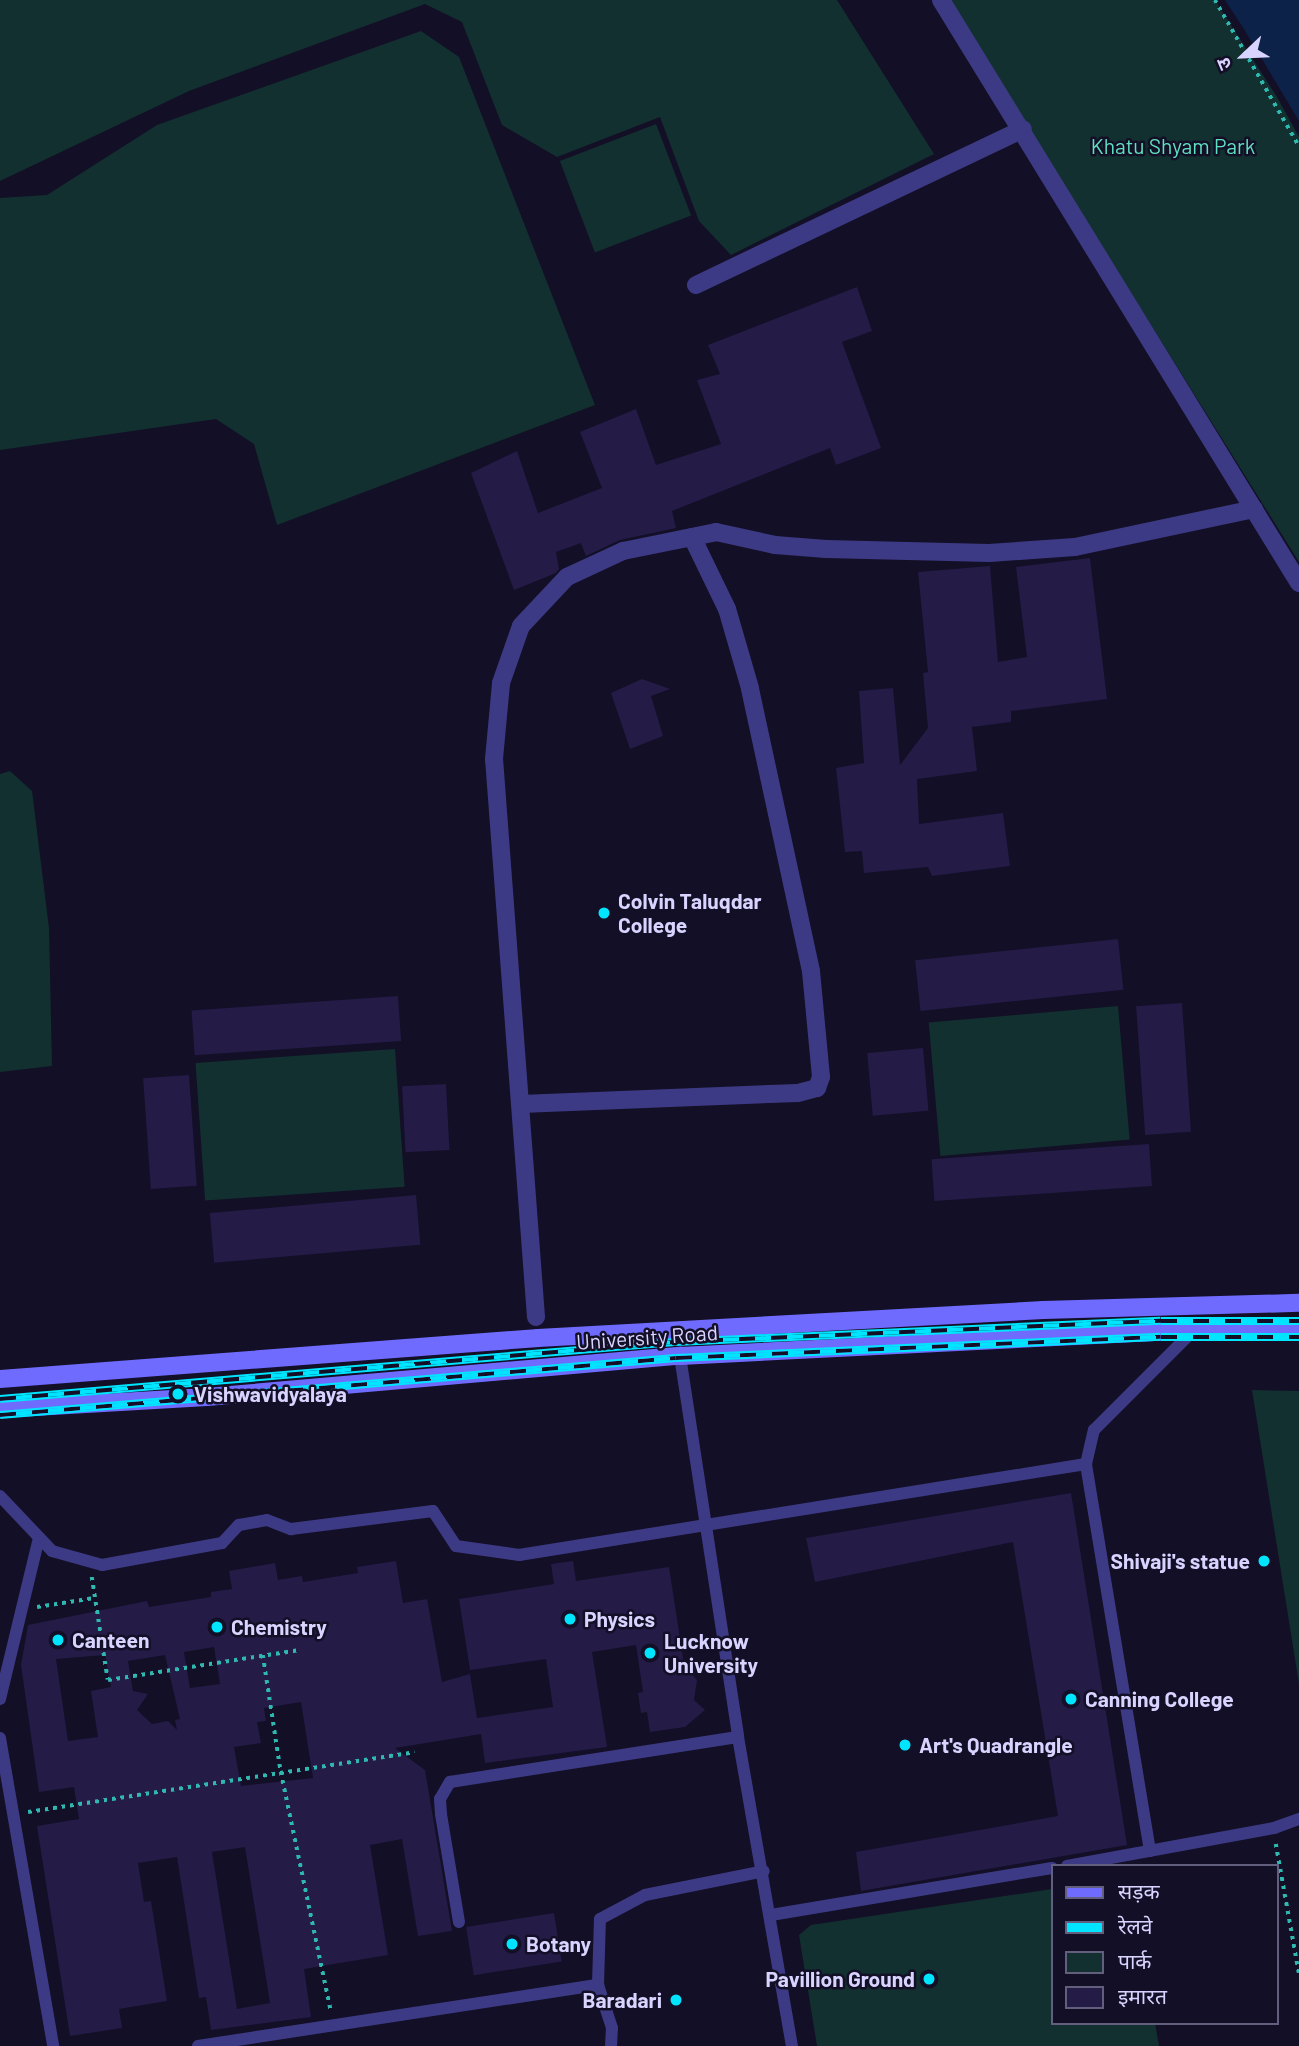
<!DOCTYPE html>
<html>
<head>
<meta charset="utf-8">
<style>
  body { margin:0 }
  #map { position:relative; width:1299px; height:2046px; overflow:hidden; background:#130f26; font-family:Barlow,"Noto Sans Devanagari",sans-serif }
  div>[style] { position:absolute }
  .green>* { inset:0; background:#12302f; transform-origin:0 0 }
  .water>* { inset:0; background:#0c2248 }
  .building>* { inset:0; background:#241b47; transform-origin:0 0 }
  .path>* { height:3.5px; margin-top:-1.75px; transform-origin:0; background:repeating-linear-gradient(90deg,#2fb8b0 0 3.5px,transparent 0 8.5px) }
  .service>* { height:12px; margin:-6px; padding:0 6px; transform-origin:6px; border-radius:6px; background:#3d3a85 }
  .minor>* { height:18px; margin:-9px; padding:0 9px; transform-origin:9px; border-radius:9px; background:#3d3a85 }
  .tertiary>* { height:18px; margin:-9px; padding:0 9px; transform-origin:9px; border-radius:9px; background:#3d3a85 }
  .secondary>* { height:18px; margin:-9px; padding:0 9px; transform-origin:9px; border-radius:9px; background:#6f6bff }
  .rail>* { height:8px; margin-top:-4px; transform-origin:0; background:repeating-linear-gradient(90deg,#130f26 0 16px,#00e5ff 0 32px); box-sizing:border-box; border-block:2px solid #00e5ff }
  .dots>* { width:19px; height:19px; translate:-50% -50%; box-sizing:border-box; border:4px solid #130f26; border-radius:50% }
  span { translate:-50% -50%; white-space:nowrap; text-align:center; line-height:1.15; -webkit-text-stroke:5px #130f26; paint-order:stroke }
  .park-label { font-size:21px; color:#5fe0c0 }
  .poi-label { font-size:21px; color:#d9d4ff; font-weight:700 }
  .left { translate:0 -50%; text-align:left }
  .right { translate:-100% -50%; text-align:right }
  .street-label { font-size:21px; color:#d9d4ff }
  .legend { position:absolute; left:1051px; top:1864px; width:228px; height:161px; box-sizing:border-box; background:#130f26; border:2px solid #625e7d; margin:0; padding:9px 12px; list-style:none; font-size:21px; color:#d9d4ff }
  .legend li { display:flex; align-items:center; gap:14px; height:35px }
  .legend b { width:35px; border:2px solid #625e7d }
  .north { position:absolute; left:1208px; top:21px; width:70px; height:70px; -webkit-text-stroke:5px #130f26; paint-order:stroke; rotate:247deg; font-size:19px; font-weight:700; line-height:28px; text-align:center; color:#d9d4ff }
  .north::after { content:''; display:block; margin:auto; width:24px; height:32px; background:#d9d4ff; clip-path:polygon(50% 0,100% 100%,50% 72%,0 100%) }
</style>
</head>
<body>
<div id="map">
  <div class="green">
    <div style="clip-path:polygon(0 0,837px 0,934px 154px,731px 255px,699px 221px,660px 117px,557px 157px,502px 125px,462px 22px,425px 4px,189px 91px,0 181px)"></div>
    <div style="clip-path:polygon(948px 0,1215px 0,1277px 97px,1299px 137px,1299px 562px)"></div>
    <div style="clip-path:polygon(421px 31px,459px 57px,595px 405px,277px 525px,254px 444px,216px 419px,0 450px,0 198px,47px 195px,157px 125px)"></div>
    <div style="left:656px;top:124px;width:98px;height:103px;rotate:69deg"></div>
    <div style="clip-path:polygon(10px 771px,32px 791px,49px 928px,52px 1066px,0 1072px,0 774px)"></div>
    <div style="left:1118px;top:1006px;width:134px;height:190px;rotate:85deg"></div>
    <div style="left:395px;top:1049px;width:138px;height:200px;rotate:86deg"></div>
    <div style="clip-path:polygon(1252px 1390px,1299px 1391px,1299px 1684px)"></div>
    <div style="clip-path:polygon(1052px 1889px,1052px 2023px,1155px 2023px,1159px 2046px,817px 2046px,799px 1935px,811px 1925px)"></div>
  </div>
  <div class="water">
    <div style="clip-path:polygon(1225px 0,1299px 0,1299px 121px,1244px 29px)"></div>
  </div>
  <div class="building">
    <div style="clip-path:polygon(857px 287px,872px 331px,842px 342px,881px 448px,836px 465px,830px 448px,672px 511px,676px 528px,620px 540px,586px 556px,581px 543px,556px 552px,559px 569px,556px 573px,514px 590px,471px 473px,517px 451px,538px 513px,602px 488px,580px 432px,636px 409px,656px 465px,721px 444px,697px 380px,720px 374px,708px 345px)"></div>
    <div style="clip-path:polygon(1090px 558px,1107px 699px,1011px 711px,1011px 722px,972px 727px,977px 771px,917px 779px,919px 824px,1003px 813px,1010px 866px,932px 876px,928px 867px,864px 873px,862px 851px,845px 852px,836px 768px,864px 763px,859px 691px,893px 688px,900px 765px,928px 728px,923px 673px,928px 672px,918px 572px,990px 566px,998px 662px,1027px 657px,1016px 567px)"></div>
    <div style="clip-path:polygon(642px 679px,670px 689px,651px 696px,663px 736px,630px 749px,611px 693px)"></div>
    <div style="left:1118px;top:939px;width:51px;height:204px;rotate:84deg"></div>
    <div style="left:398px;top:996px;width:45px;height:207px;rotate:86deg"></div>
    <div style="left:1182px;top:1003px;width:129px;height:46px;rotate:86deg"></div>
    <div style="left:923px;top:1048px;width:63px;height:56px;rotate:85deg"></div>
    <div style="left:189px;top:1075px;width:111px;height:46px;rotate:86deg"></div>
    <div style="left:446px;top:1084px;width:66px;height:44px;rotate:87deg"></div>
    <div style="left:1149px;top:1144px;width:42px;height:218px;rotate:86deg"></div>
    <div style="left:416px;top:1195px;width:50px;height:207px;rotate:85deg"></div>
    <div style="clip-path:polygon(1071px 1493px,1127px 1845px,861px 1891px,856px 1852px,1058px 1816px,1013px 1542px,815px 1582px,806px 1538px)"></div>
    <div style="clip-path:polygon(evenodd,396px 1561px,403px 1603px,427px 1599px,442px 1682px,470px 1674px,477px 1718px,553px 1707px,546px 1659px,470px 1670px,459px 1599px,554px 1584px,551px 1564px,573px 1561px,576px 1581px,669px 1567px,684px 1665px,697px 1680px,694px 1700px,705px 1710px,685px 1727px,650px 1732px,647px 1712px,641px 1713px,638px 1693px,643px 1692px,636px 1645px,592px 1652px,607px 1747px,485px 1763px,481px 1734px,395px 1748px,425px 1770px,452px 1931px,418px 1936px,402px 1839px,370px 1845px,388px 1955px,304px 1969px,311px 2017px,211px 2030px,206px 1997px,199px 1998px,177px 1857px,138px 1863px,144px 1902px,151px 1901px,167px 2001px,119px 2009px,122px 2028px,70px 2036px,37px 1826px,79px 1819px,74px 1787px,39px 1792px,21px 1665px,28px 1625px,147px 1601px,149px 1607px,211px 1597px,211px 1592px,232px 1589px,229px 1571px,275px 1563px,278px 1580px,302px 1576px,303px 1582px,358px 1573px,357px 1567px,396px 1561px,214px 1647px,220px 1684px,190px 1688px,184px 1652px,214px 1647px,396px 1561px,105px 1655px,111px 1687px,91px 1691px,98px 1737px,68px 1741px,56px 1659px,105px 1655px,396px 1561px,165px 1655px,180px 1719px,175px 1720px,177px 1730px,168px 1721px,152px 1724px,137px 1710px,148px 1694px,133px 1691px,128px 1661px,165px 1655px,396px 1561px,301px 1702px,313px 1778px,241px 1786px,234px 1747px,261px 1743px,257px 1722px,266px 1721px,264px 1708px,301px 1702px,396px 1561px,245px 1847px,270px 2003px,237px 2009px,212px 1852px,245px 1847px)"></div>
    <div style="left:554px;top:1913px;width:49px;height:89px;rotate:81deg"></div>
  </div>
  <div class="path">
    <div style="left:1215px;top:0;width:168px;rotate:60.1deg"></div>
    <div style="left:92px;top:1577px;width:104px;rotate:81.2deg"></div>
    <div style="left:108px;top:1680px;width:194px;rotate:-8.9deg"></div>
    <div style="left:37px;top:1607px;width:58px;rotate:-9deg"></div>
    <div style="left:263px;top:1655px;width:118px;rotate:81.3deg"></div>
    <div style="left:281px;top:1772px;width:245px;rotate:78.2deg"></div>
    <div style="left:28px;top:1812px;width:391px;rotate:-8.8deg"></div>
    <div style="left:1276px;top:1844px;width:131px;rotate:79.9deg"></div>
  </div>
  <div class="service">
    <div style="left:680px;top:1356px;width:385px;rotate:81.3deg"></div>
    <div style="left:738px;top:1737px;width:314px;rotate:80.1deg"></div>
    <div style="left:0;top:1496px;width:76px;rotate:46.6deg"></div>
    <div style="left:52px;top:1551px;width:52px;rotate:15.6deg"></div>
    <div style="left:102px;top:1565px;width:122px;rotate:-10.4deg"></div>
    <div style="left:222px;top:1543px;width:25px;rotate:-47deg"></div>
    <div style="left:239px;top:1525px;width:28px;rotate:-10deg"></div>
    <div style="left:267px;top:1520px;width:26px;rotate:21deg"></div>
    <div style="left:291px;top:1529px;width:143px;rotate:-7.2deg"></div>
    <div style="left:433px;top:1511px;width:42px;rotate:56.7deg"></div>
    <div style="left:456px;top:1546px;width:64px;rotate:8.1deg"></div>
    <div style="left:519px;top:1555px;width:574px;rotate:-9.12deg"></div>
    <div style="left:0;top:1699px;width:166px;rotate:-76.4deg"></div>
    <div style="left:0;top:1738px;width:313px;rotate:80.2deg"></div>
    <div style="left:1150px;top:1851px;width:392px;rotate:-99.4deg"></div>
    <div style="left:1086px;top:1464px;width:35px;rotate:-77deg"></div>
    <div style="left:1094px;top:1430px;width:141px;rotate:-45deg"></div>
    <div style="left:1067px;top:1866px;width:210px;rotate:-10.4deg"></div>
    <div style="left:1274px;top:1828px;width:27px;rotate:-20deg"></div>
    <div style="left:771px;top:1915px;width:285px;rotate:-9.5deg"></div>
    <div style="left:459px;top:1922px;width:109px;rotate:-99.5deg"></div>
    <div style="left:441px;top:1814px;width:15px;rotate:-94deg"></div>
    <div style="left:440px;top:1799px;width:20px;rotate:-60deg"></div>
    <div style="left:450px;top:1782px;width:291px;rotate:-8.9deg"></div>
    <div style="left:198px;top:2046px;width:405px;rotate:-8.7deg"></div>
    <div style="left:611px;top:2046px;width:18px;rotate:-87deg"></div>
    <div style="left:612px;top:2028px;width:45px;rotate:-108deg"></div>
    <div style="left:598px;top:1985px;width:66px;rotate:-88.3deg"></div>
    <div style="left:600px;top:1919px;width:51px;rotate:-28.1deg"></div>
    <div style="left:645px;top:1895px;width:121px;rotate:-11.4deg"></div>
  </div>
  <div class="minor">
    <div style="left:696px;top:285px;width:362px;rotate:-25.5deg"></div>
    <div style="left:521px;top:1104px;width:277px;rotate:-2.3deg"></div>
    <div style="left:798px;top:1093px;width:20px;rotate:-15deg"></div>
    <div style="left:817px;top:1088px;width:12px;rotate:-70deg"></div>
    <div style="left:821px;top:1077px;width:106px;rotate:-95.4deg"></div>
    <div style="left:811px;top:971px;width:289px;rotate:-102.2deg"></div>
    <div style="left:750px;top:688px;width:82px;rotate:-106.2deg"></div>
    <div style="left:727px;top:609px;width:80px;rotate:-115.9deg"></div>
    <div style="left:536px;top:1317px;width:560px;rotate:-94.3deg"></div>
    <div style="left:494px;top:759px;width:76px;rotate:-84.7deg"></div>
    <div style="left:501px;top:683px;width:60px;rotate:-70.7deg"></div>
    <div style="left:521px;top:626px;width:67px;rotate:-46.8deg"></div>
    <div style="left:567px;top:577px;width:62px;rotate:-24.9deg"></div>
    <div style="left:623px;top:551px;width:95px;rotate:-11.5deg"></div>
    <div style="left:716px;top:532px;width:60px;rotate:12.4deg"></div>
    <div style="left:775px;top:545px;width:51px;rotate:4.5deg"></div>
    <div style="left:826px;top:549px;width:163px;rotate:1.4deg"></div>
    <div style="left:989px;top:553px;width:86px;rotate:-4deg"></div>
    <div style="left:1075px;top:547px;width:183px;rotate:-12deg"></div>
  </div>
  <div class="tertiary">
    <div style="left:941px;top:0;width:684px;rotate:58.45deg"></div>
  </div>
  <div class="secondary">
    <div style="left:0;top:1379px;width:540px;rotate:-4.36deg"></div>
    <div style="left:538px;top:1338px;width:506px;rotate:-3.17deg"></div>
    <div style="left:1043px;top:1310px;width:256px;rotate:-1.6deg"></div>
    <div style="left:0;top:1409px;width:207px;rotate:-3.3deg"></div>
    <div style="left:207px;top:1397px;width:475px;rotate:-5deg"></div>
    <div style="left:680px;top:1356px;width:515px;rotate:-2.9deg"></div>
    <div style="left:1194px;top:1330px;width:105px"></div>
  </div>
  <div class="rail">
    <div style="left:0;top:1399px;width:677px;rotate:-4.83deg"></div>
    <div style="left:675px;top:1342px;width:486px;rotate:-2.5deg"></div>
    <div style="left:1161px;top:1321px;width:138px"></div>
    <div style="left:0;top:1415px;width:678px;rotate:-4.82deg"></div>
    <div style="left:676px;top:1358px;width:485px;rotate:-2.5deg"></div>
    <div style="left:1161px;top:1337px;width:138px"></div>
  </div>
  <div class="dots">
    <div style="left:604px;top:913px;background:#00e5ff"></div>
    <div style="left:178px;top:1394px;background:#00e5ff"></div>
    <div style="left:1264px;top:1561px;background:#00e5ff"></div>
    <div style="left:570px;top:1619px;background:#00e5ff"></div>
    <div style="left:217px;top:1627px;background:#00e5ff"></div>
    <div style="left:58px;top:1640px;background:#00e5ff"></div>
    <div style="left:650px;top:1653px;background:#00e5ff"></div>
    <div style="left:1071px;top:1699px;background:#00e5ff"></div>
    <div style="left:905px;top:1745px;background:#00e5ff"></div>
    <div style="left:512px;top:1944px;background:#00e5ff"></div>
    <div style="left:929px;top:1979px;background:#00e5ff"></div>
    <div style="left:676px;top:2000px;background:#00e5ff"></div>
  </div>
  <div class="park-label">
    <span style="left:1173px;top:146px">Khatu Shyam Park</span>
  </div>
  <div class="poi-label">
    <span class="left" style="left:618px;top:913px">Colvin Taluqdar<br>College</span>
    <span class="left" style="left:194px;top:1394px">Vishwavidyalaya</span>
    <span class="right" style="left:1250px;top:1561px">Shivaji's statue</span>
    <span class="left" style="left:584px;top:1619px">Physics</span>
    <span class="left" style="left:231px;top:1627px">Chemistry</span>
    <span class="left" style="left:72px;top:1640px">Canteen</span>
    <span class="left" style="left:664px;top:1653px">Lucknow<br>University</span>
    <span class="left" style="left:1085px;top:1699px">Canning College</span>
    <span class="left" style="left:919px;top:1745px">Art's Quadrangle</span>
    <span class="left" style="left:526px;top:1944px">Botany</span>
    <span class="right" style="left:915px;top:1979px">Pavillion Ground</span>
    <span class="right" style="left:662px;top:2000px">Baradari</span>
  </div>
  <div class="street-label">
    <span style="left:647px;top:1337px;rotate:-4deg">University Road</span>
  </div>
  <ul class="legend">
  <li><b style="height:9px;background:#6f6bff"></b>सड़क</li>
  <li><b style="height:9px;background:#00e5ff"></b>रेलवे</li>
  <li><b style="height:19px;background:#12302f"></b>पार्क</li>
  <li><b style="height:19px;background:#241b47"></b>इमारत</li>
  </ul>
  <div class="north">उ</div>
</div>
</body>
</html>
